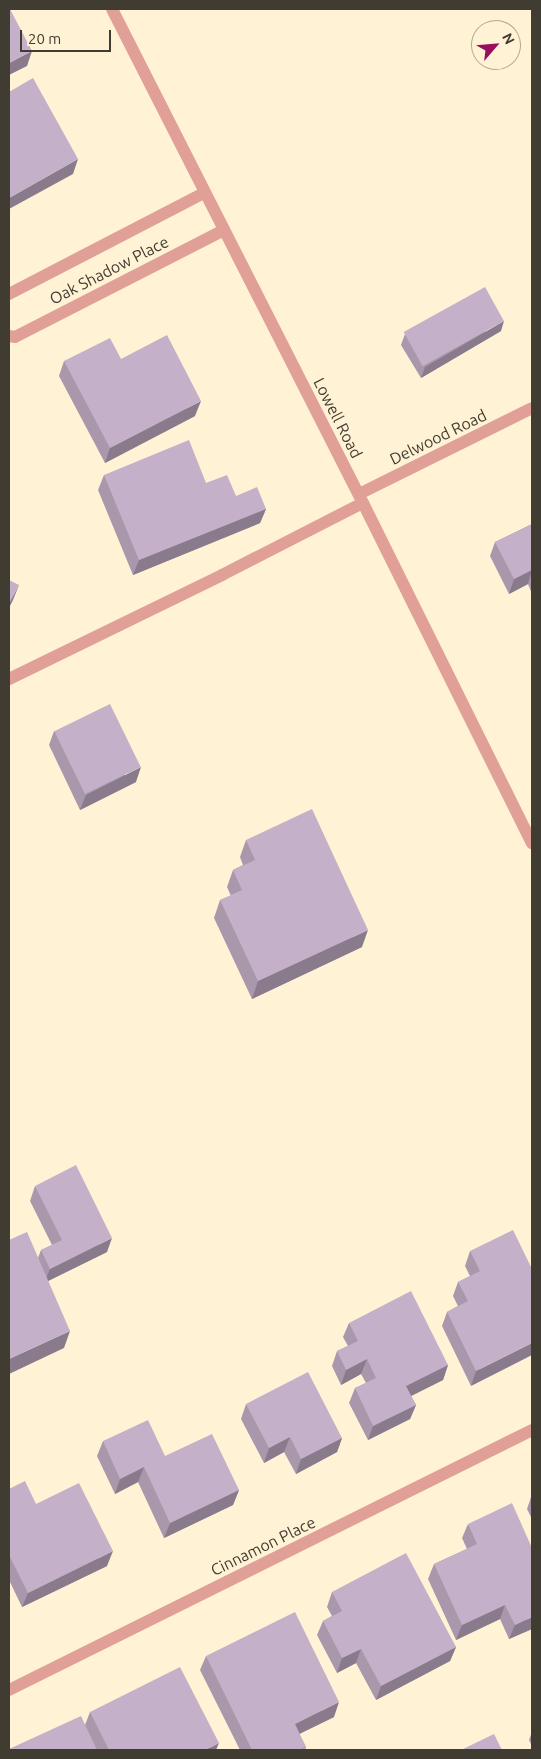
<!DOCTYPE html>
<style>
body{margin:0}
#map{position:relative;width:541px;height:1759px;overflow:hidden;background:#fff2d5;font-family:Ubuntu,sans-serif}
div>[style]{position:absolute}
.service>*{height:12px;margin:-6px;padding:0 6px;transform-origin:6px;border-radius:6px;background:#e0a098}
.minor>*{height:12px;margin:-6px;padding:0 6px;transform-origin:6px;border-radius:6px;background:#e0a098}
.tertiary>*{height:12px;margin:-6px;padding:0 6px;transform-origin:6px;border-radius:6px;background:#e0a098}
.wall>*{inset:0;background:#a997ac}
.shaded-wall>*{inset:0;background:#897b8c}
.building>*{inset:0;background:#c4b0c8;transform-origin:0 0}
span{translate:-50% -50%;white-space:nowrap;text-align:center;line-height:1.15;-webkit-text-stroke:4px #fff2d5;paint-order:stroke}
.street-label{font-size:16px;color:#413c31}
.frame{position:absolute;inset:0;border:10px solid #413c31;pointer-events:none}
.north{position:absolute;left:471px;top:20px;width:50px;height:50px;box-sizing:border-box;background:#fff2d5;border:1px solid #b3a993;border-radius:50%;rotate:63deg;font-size:14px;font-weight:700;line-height:20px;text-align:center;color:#413c31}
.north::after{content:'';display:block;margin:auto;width:18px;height:22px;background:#9a0e5f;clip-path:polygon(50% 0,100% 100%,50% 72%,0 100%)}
.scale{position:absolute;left:20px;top:30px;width:91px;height:22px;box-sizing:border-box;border:2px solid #413c31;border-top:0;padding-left:6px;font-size:15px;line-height:18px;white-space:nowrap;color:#413c31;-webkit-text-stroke:4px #fff2d5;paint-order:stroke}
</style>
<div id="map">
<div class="service">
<div style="left:9px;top:679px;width:237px;rotate:-26deg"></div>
<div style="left:222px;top:575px;width:158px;rotate:-27.1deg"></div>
</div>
<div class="minor">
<div style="left:9px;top:294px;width:220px;rotate:-27.4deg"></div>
<div style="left:9px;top:336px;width:6px;rotate:9deg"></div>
<div style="left:15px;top:337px;width:235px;rotate:-27.1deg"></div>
<div style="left:359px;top:494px;width:193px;rotate:-26.4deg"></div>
<div style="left:9px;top:1690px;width:584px;rotate:-26.43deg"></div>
</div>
<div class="tertiary">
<div style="left:112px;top:9px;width:554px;rotate:63.07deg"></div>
<div style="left:363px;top:503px;width:380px;rotate:63.6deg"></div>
</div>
<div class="wall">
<div style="clip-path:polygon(501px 331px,421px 378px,401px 345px,405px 334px)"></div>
<div style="clip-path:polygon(121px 359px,195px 416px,105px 463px,59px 376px,64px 361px)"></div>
<div style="clip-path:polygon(104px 475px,206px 483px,266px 509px,260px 523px,133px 575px,98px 490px)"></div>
<div style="clip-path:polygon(532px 524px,532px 594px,528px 584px,509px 594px,490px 556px,495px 542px)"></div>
<div style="clip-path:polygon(54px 731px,136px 782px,80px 810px,49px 745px)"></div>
<div style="clip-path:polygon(246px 840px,362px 947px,252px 999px,214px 918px,220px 900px,231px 896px,227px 887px,233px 870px,243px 865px,240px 857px)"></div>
<div style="clip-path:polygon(35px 1186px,107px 1252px,48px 1281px,64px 1348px,38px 1258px,41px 1250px,52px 1245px,30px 1201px)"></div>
<div style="clip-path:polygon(470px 1251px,532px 1269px,471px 1386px,442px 1326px,447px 1312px,458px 1306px,453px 1296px,458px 1282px,470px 1276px,465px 1266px)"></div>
<div style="clip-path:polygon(349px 1323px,448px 1365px,443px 1380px,411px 1396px,416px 1405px,410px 1419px,368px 1440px,349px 1403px,355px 1388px,366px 1383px,361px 1374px,341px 1385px,332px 1366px,337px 1351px,348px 1346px,343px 1337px)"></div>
<div style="clip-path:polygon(246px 1404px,342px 1438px,337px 1452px,296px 1474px,284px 1452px,264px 1463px,241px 1419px)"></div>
<div style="clip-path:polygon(103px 1441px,165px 1456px,239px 1490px,233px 1505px,164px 1538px,138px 1482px,115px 1494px,97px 1456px)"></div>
<div style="clip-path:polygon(9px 1489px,36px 1504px,107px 1566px,22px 1607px,9px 1580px)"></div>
<div style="clip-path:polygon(532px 1494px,532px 1519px,527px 1509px)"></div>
<div style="clip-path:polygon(468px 1524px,532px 1629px,509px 1639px,500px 1619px,456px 1640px,428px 1579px,434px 1564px,467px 1549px,462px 1538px)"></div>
<div style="clip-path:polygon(332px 1592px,456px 1647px,450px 1661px,376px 1700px,356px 1663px,337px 1673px,317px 1635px,323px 1621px,332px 1616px,327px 1607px)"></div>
<div style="clip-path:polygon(206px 1656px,334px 1717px,299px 1734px,306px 1747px,305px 1750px,240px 1750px,200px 1670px)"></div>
<div style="clip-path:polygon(90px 1712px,216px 1750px,9px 1750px,85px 1725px)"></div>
<div style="clip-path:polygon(532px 1732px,532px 1746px,529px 1740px)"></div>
</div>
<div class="shaded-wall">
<div style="clip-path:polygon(32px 51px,27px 66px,9px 75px,9px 63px)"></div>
<div style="clip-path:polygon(78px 159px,73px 174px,9px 209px,9px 198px)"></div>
<div style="clip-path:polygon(504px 321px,501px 331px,421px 378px,425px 367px)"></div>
<div style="clip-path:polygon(201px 401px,195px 416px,105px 463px,110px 448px)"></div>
<div style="clip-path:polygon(266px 509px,260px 523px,133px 575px,139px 560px)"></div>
<div style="clip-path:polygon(532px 570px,528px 584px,509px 594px,514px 579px)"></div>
<div style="clip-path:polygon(19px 585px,13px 600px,9px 608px,9px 603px)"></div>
<div style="clip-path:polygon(141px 767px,136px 782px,80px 810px,86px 795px)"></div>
<div style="clip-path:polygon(368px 930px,362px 947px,252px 999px,258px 981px)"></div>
<div style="clip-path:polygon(112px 1238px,107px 1252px,44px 1283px,50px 1269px)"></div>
<div style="clip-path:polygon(70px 1331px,64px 1348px,9px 1374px,9px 1359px)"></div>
<div style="clip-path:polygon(532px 1343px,532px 1355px,471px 1386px,476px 1371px)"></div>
<div style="clip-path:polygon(367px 1359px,361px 1374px,341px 1385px,346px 1370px)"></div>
<div style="clip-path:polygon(448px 1365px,443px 1380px,401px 1401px,406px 1386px)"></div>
<div style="clip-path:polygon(416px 1405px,410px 1419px,368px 1440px,373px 1426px)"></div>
<div style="clip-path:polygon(290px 1437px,284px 1452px,264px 1463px,269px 1448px)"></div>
<div style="clip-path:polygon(342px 1438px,337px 1452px,296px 1474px,301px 1459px)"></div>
<div style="clip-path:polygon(144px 1467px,138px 1482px,115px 1494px,120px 1479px)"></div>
<div style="clip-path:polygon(239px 1490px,233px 1505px,164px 1538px,170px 1523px)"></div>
<div style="clip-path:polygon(113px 1551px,107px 1566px,22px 1607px,28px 1593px)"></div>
<div style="clip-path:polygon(505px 1605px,500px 1619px,456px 1640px,462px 1625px)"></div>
<div style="clip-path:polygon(532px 1617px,532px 1629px,509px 1639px,515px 1625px)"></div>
<div style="clip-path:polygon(456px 1647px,450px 1661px,376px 1700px,381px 1686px)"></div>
<div style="clip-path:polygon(361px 1649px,356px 1663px,337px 1673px,342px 1658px)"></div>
<div style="clip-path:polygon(339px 1702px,334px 1717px,289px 1739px,295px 1724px)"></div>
<div style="clip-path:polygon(219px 1743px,216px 1750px,205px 1750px)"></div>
</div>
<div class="building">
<div style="clip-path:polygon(9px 9px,10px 9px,32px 51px,9px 63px)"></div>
<div style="clip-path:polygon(33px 78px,78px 159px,9px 198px,9px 92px)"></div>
<div style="left:485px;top:287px;width:39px;height:93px;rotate:61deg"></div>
<div style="clip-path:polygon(167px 335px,201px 401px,110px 448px,64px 361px,110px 338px,121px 359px)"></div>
<div style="clip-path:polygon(189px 440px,206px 483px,227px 475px,236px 496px,257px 487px,266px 509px,139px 560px,104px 475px)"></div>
<div style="clip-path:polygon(532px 524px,532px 570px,514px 579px,495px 542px)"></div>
<div style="clip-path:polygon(9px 580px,19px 585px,9px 603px)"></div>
<div style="left:110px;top:704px;width:70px;height:62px;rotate:64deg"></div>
<div style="clip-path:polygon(312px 809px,368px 930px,258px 981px,220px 900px,242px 890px,233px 870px,255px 860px,246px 840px)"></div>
<div style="clip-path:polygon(76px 1165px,112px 1238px,50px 1269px,41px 1250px,62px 1240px,35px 1186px)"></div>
<div style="clip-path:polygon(513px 1230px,532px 1269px,532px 1343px,476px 1371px,447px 1312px,468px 1301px,458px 1282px,480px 1271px,470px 1251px)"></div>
<div style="clip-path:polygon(27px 1232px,70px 1331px,9px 1359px,9px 1240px)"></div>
<div style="clip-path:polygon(411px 1291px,448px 1365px,406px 1386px,416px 1405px,373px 1426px,355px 1388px,376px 1378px,367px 1359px,346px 1370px,337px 1351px,358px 1341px,349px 1323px)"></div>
<div style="clip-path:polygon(308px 1372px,342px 1438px,301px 1459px,290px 1437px,269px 1448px,246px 1404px)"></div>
<div style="clip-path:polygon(148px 1420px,165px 1456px,212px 1434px,239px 1490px,170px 1523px,144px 1467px,120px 1479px,103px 1441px)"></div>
<div style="clip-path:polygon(25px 1481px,36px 1504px,79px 1483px,113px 1551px,28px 1593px,9px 1555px,9px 1489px)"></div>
<div style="clip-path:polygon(512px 1503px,532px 1548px,532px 1617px,515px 1625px,505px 1605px,462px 1625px,434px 1564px,477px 1544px,468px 1524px)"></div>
<div style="clip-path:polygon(406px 1553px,456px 1647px,381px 1686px,361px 1649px,342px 1658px,323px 1621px,342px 1611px,332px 1592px)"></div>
<div style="clip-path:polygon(295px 1612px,339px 1702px,295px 1724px,306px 1747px,299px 1750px,252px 1750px,206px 1656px)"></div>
<div style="clip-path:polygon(180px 1667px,219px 1743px,205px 1750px,109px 1750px,90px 1712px)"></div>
<div style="clip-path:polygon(81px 1716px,97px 1750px,9px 1750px,9px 1749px)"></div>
<div style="clip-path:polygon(494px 1734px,502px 1750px,461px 1750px)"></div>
</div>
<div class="street-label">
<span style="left:109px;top:270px;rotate:-27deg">Oak Shadow Place</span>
<span style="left:338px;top:418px;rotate:63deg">Lowell Road</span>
<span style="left:438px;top:437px;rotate:-26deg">Delwood Road</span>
<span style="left:263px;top:1546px;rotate:-26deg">Cinnamon Place</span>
</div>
<div class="frame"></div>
<div class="north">N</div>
<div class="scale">20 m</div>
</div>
